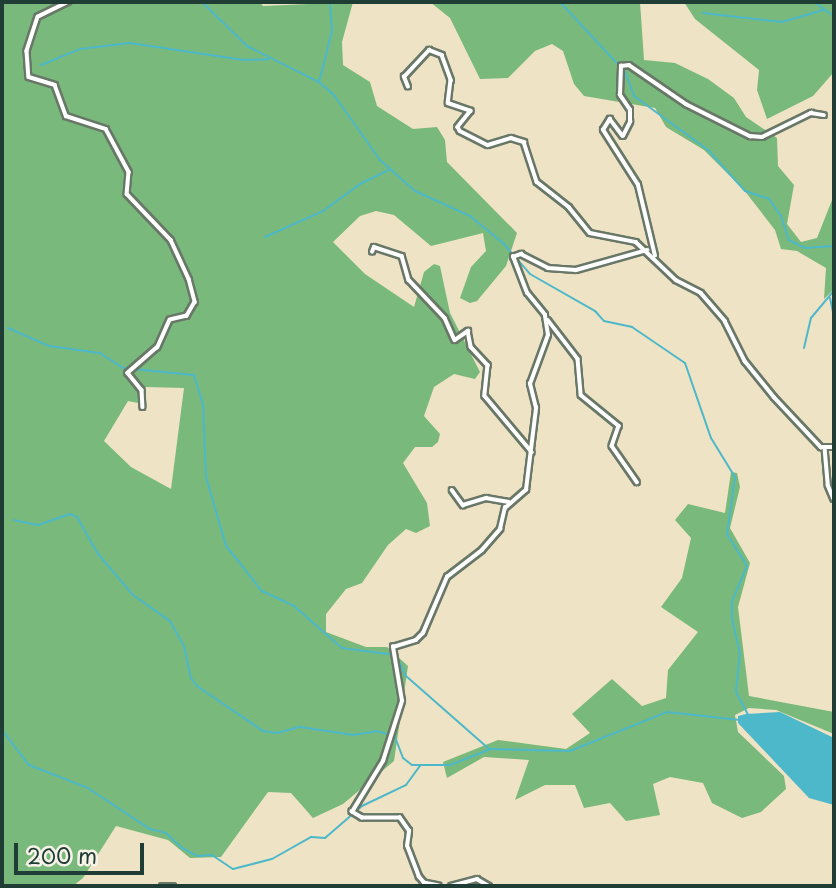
<!DOCTYPE html>
<style>
body{margin:0}
#map{position:relative;width:836px;height:888px;overflow:hidden;background:#efe3c5;font-family:"Playpen Sans",sans-serif}
div>[style]{position:absolute}
.forest>*{inset:0;background:#79b97b}
.water>*{inset:0;background:#4db8c9}
.stream>*{height:2px;margin:-1px;padding:0 1px;transform-origin:1px;border-radius:1px;background:#4db8c9}
.roads{filter:drop-shadow(2px 0 #687767) drop-shadow(-2px 0 #687767) drop-shadow(0 2px #687767) drop-shadow(0 -2px #687767)}
.street>*{height:3.5px;margin:-1.75px;padding:0 1.75px;transform-origin:1.75px;border-radius:1.75px;background:#fff}
span{translate:-50% -50%;white-space:nowrap;text-align:center;line-height:1.15;-webkit-text-stroke:5px #f7f3e8;paint-order:stroke}
.frame{position:absolute;inset:0;border:4px solid #1f3d34;pointer-events:none}
.scale{position:absolute;left:14px;top:843px;width:130px;height:32px;box-sizing:border-box;border:4px solid #1f3d34;border-top:0;padding-left:9px;font-size:21px;line-height:24px;white-space:nowrap;color:#1f3d34;-webkit-text-stroke:5px #f7f3e8;paint-order:stroke}
</style>
<div id="map">
<div class="forest">
<div style="clip-path:polygon(evenodd,2px 2px,260px 2px,263px 6px,353px 2px,342px 42px,343px 65px,370px 82px,377px 106px,413px 129px,437px 127px,445px 140px,447px 162px,517px 233px,506px 266px,477px 301px,470px 303px,460px 298px,471px 267px,486px 251px,483px 233px,431px 246px,394px 215px,376px 211px,360px 216px,333px 242px,365px 274px,414px 307px,424px 272px,434px 264px,440px 266px,450px 313px,480px 372px,475px 379px,454px 374px,434px 387px,424px 416px,440px 434px,438px 442px,432px 447px,415px 447px,403px 463px,427px 503px,430px 526px,416px 533px,406px 529px,388px 545px,362px 583px,346px 589px,326px 614px,326px 632px,366px 647px,387px 647px,408px 666px,394px 761px,343px 804px,313px 818px,291px 793px,268px 792px,221px 857px,190px 858px,168px 840px,116px 826px,83px 878px,73px 886px,2px 886px,2px 2px,145px 387px,184px 388px,171px 489px,131px 467px,104px 441px,128px 401px,138px 403px,145px 387px)"></div>
<div style="clip-path:polygon(430px 2px,640px 2px,644px 60px,675px 63px,708px 79px,734px 98px,746px 117px,777px 138px,778px 166px,794px 185px,787px 224px,801px 242px,817px 238px,834px 195px,834px 289px,824px 299px,826px 268px,797px 251px,781px 249px,775px 230px,744px 190px,704px 150px,666px 127px,655px 108px,584px 96px,574px 84px,563px 51px,552px 44px,535px 51px,508px 78px,480px 79px,450px 18px)"></div>
<div style="clip-path:polygon(684px 2px,834px 2px,834px 72px,813px 96px,767px 119px,757px 90px,759px 70px,695px 19px)"></div>
<div style="clip-path:polygon(731px 472px,737px 473px,740px 487px,730px 528px,750px 563px,738px 607px,749px 696px,834px 712px,834px 734px,776px 710px,749px 708px,735px 715px,738px 732px,784px 776px,786px 789px,761px 812px,742px 818px,712px 803px,703px 783px,670px 777px,653px 784px,660px 815px,626px 821px,610px 803px,584px 808px,575px 785px,545px 785px,515px 800px,529px 760px,484px 757px,447px 778px,443px 762px,498px 740px,566px 749px,590px 733px,572px 714px,612px 679px,642px 706px,666px 698px,668px 670px,698px 632px,661px 607px,682px 578px,691px 538px,675px 520px,688px 504px,725px 513px)"></div>
</div>
<div class="water">
<div style="clip-path:polygon(780px 712px,834px 738px,834px 805px,809px 798px,738px 723px,738px 716px,746px 714px)"></div>
</div>
<div class="stream">
<div style="left:202px;top:2px;width:63px;rotate:44.4deg"></div>
<div style="left:247px;top:46px;width:80px;rotate:26.6deg"></div>
<div style="left:319px;top:82px;width:20px;rotate:41deg"></div>
<div style="left:334px;top:95px;width:80px;rotate:54.7deg"></div>
<div style="left:380px;top:160px;width:47px;rotate:41.5deg"></div>
<div style="left:415px;top:191px;width:60px;rotate:24.4deg"></div>
<div style="left:470px;top:216px;width:43px;rotate:39.3deg"></div>
<div style="left:503px;top:243px;width:41px;rotate:48.9deg"></div>
<div style="left:530px;top:274px;width:75px;rotate:29.6deg"></div>
<div style="left:595px;top:311px;width:13px;rotate:48deg"></div>
<div style="left:604px;top:321px;width:29px;rotate:12deg"></div>
<div style="left:632px;top:327px;width:64px;rotate:34.2deg"></div>
<div style="left:685px;top:363px;width:79px;rotate:70.9deg"></div>
<div style="left:711px;top:438px;width:46px;rotate:58.4deg"></div>
<div style="left:735px;top:477px;width:58px;rotate:98deg"></div>
<div style="left:727px;top:534px;width:38px;rotate:58deg"></div>
<div style="left:747px;top:566px;width:38px;rotate:113deg"></div>
<div style="left:732px;top:601px;width:18px;rotate:90deg"></div>
<div style="left:732px;top:619px;width:35px;rotate:77deg"></div>
<div style="left:740px;top:653px;width:39px;rotate:96deg"></div>
<div style="left:736px;top:692px;width:26px;rotate:62deg"></div>
<div style="left:560px;top:2px;width:96px;rotate:47.1deg"></div>
<div style="left:625px;top:72px;width:26px;rotate:69deg"></div>
<div style="left:634px;top:96px;width:92px;rotate:36.1deg"></div>
<div style="left:708px;top:150px;width:55px;rotate:47.9deg"></div>
<div style="left:745px;top:191px;width:25px;rotate:18deg"></div>
<div style="left:769px;top:199px;width:21px;rotate:55deg"></div>
<div style="left:781px;top:216px;width:25px;rotate:72deg"></div>
<div style="left:789px;top:240px;width:18px;rotate:27deg"></div>
<div style="left:805px;top:248px;width:29px;rotate:-4deg"></div>
<div style="left:814px;top:2px;width:24px;rotate:35deg"></div>
<div style="left:703px;top:13px;width:80px;rotate:6.5deg"></div>
<div style="left:782px;top:22px;width:43px;rotate:-16.3deg"></div>
<div style="left:41px;top:65px;width:42px;rotate:-22.3deg"></div>
<div style="left:80px;top:49px;width:50px;rotate:-6.8deg"></div>
<div style="left:130px;top:43px;width:115px;rotate:8.5deg"></div>
<div style="left:244px;top:60px;width:25px;rotate:-2deg"></div>
<div style="left:319px;top:82px;width:53px;rotate:-75.7deg"></div>
<div style="left:332px;top:31px;width:29px;rotate:-94deg"></div>
<div style="left:265px;top:237px;width:64px;rotate:-24.1deg"></div>
<div style="left:323px;top:211px;width:46px;rotate:-36.1deg"></div>
<div style="left:360px;top:184px;width:32px;rotate:-26deg"></div>
<div style="left:830px;top:298px;width:19px;rotate:78deg"></div>
<div style="left:8px;top:328px;width:45px;rotate:23.7deg"></div>
<div style="left:49px;top:346px;width:51px;rotate:7.8deg"></div>
<div style="left:100px;top:353px;width:27px;rotate:33deg"></div>
<div style="left:123px;top:368px;width:71px;rotate:5.6deg"></div>
<div style="left:194px;top:375px;width:30px;rotate:73deg"></div>
<div style="left:203px;top:404px;width:73px;rotate:87.6deg"></div>
<div style="left:206px;top:477px;width:72px;rotate:73.8deg"></div>
<div style="left:226px;top:546px;width:27px;rotate:51deg"></div>
<div style="left:243px;top:567px;width:31px;rotate:52deg"></div>
<div style="left:262px;top:591px;width:35px;rotate:25deg"></div>
<div style="left:294px;top:606px;width:64px;rotate:41.2deg"></div>
<div style="left:342px;top:648px;width:54px;rotate:7.4deg"></div>
<div style="left:396px;top:655px;width:23px;rotate:65deg"></div>
<div style="left:406px;top:676px;width:111px;rotate:41.3deg"></div>
<div style="left:489px;top:749px;width:81px;rotate:1.4deg"></div>
<div style="left:570px;top:751px;width:105px;rotate:-21.9deg"></div>
<div style="left:667px;top:712px;width:73px;rotate:6.3deg"></div>
<div style="left:804px;top:348px;width:31px;rotate:-77deg"></div>
<div style="left:811px;top:318px;width:35px;rotate:-50deg"></div>
<div style="left:14px;top:520px;width:25px;rotate:12deg"></div>
<div style="left:38px;top:525px;width:34px;rotate:-19deg"></div>
<div style="left:70px;top:514px;width:8px;rotate:23deg"></div>
<div style="left:77px;top:517px;width:43px;rotate:60.4deg"></div>
<div style="left:98px;top:554px;width:54px;rotate:49.5deg"></div>
<div style="left:133px;top:595px;width:45px;rotate:35.1deg"></div>
<div style="left:170px;top:621px;width:29px;rotate:61deg"></div>
<div style="left:184px;top:646px;width:33px;rotate:78deg"></div>
<div style="left:191px;top:678px;width:10px;rotate:53deg"></div>
<div style="left:197px;top:686px;width:80px;rotate:34.3deg"></div>
<div style="left:263px;top:731px;width:14px;rotate:8deg"></div>
<div style="left:277px;top:733px;width:24px;rotate:-15deg"></div>
<div style="left:300px;top:727px;width:54px;rotate:8.6deg"></div>
<div style="left:353px;top:735px;width:24px;rotate:-9deg"></div>
<div style="left:377px;top:731px;width:19px;rotate:18deg"></div>
<div style="left:395px;top:737px;width:22px;rotate:69deg"></div>
<div style="left:403px;top:758px;width:11px;rotate:38deg"></div>
<div style="left:412px;top:765px;width:38px"></div>
<div style="left:450px;top:765px;width:41px;rotate:-21.5deg"></div>
<div style="left:2px;top:730px;width:44px;rotate:52.4deg"></div>
<div style="left:29px;top:765px;width:63px;rotate:21.3deg"></div>
<div style="left:88px;top:788px;width:74px;rotate:33.5deg"></div>
<div style="left:150px;top:829px;width:16px;rotate:14deg"></div>
<div style="left:166px;top:833px;width:22px;rotate:43deg"></div>
<div style="left:182px;top:848px;width:17px;rotate:28deg"></div>
<div style="left:197px;top:856px;width:15px;rotate:-4deg"></div>
<div style="left:212px;top:855px;width:25px;rotate:34deg"></div>
<div style="left:233px;top:869px;width:40px;rotate:-14.4deg"></div>
<div style="left:272px;top:859px;width:45px;rotate:-29.4deg"></div>
<div style="left:311px;top:837px;width:14px;rotate:4deg"></div>
<div style="left:325px;top:838px;width:49px;rotate:-40.9deg"></div>
<div style="left:362px;top:806px;width:49px;rotate:-25.5deg"></div>
<div style="left:406px;top:785px;width:24px;rotate:-54deg"></div>
</div>
<div class="roads">
<div class="street">
<div style="left:69px;top:2px;width:34px;rotate:154deg"></div>
<div style="left:38px;top:17px;width:36px;rotate:108deg"></div>
<div style="left:27px;top:51px;width:26px;rotate:86deg"></div>
<div style="left:29px;top:77px;width:27px;rotate:17deg"></div>
<div style="left:55px;top:85px;width:33px;rotate:70deg"></div>
<div style="left:66px;top:116px;width:42px;rotate:18deg"></div>
<div style="left:106px;top:129px;width:49px;rotate:61.9deg"></div>
<div style="left:129px;top:172px;width:22px;rotate:95deg"></div>
<div style="left:127px;top:194px;width:64px;rotate:46.3deg"></div>
<div style="left:171px;top:240px;width:43px;rotate:65.2deg"></div>
<div style="left:189px;top:279px;width:24px;rotate:75deg"></div>
<div style="left:195px;top:302px;width:16px;rotate:120deg"></div>
<div style="left:187px;top:316px;width:17px;rotate:167deg"></div>
<div style="left:170px;top:320px;width:30px;rotate:114deg"></div>
<div style="left:158px;top:347px;width:40px;rotate:139deg"></div>
<div style="left:128px;top:373px;width:22px;rotate:51deg"></div>
<div style="left:142px;top:390px;width:17px;rotate:87deg"></div>
<div style="left:408px;top:87px;width:11px;rotate:-112deg"></div>
<div style="left:404px;top:77px;width:37px;rotate:-47deg"></div>
<div style="left:429px;top:50px;width:14px;rotate:21deg"></div>
<div style="left:442px;top:55px;width:27px;rotate:70deg"></div>
<div style="left:451px;top:80px;width:23px;rotate:97deg"></div>
<div style="left:448px;top:103px;width:24px;rotate:19deg"></div>
<div style="left:471px;top:111px;width:21px;rotate:129deg"></div>
<div style="left:458px;top:127px;width:4px;rotate:63deg"></div>
<div style="left:460px;top:131px;width:31px;rotate:27deg"></div>
<div style="left:488px;top:145px;width:24px;rotate:-17deg"></div>
<div style="left:511px;top:138px;width:14px;rotate:17deg"></div>
<div style="left:524px;top:142px;width:42px;rotate:72deg"></div>
<div style="left:537px;top:182px;width:41px;rotate:38deg"></div>
<div style="left:569px;top:207px;width:33px;rotate:51deg"></div>
<div style="left:590px;top:233px;width:47px;rotate:11.1deg"></div>
<div style="left:636px;top:242px;width:55px;rotate:43.5deg"></div>
<div style="left:676px;top:280px;width:28px;rotate:27deg"></div>
<div style="left:701px;top:293px;width:37px;rotate:49deg"></div>
<div style="left:725px;top:321px;width:45px;rotate:63.4deg"></div>
<div style="left:745px;top:361px;width:46px;rotate:51.1deg"></div>
<div style="left:774px;top:397px;width:69px;rotate:46.8deg"></div>
<div style="left:821px;top:447px;width:13px"></div>
<div style="left:372px;top:252px;width:5px;rotate:-68deg"></div>
<div style="left:374px;top:247px;width:29px;rotate:18deg"></div>
<div style="left:402px;top:256px;width:25px;rotate:74deg"></div>
<div style="left:409px;top:280px;width:52px;rotate:46.5deg"></div>
<div style="left:445px;top:318px;width:24px;rotate:66deg"></div>
<div style="left:455px;top:340px;width:16px;rotate:-35deg"></div>
<div style="left:468px;top:331px;width:16px;rotate:79deg"></div>
<div style="left:471px;top:347px;width:25px;rotate:47deg"></div>
<div style="left:488px;top:365px;width:31px;rotate:96deg"></div>
<div style="left:485px;top:396px;width:73px;rotate:50deg"></div>
<div style="left:655px;top:256px;width:73px;rotate:-103.5deg"></div>
<div style="left:638px;top:185px;width:65px;rotate:-122.5deg"></div>
<div style="left:603px;top:130px;width:13px;rotate:-58deg"></div>
<div style="left:610px;top:119px;width:21px;rotate:53deg"></div>
<div style="left:623px;top:136px;width:16px;rotate:-63deg"></div>
<div style="left:630px;top:122px;width:12px;rotate:-90deg"></div>
<div style="left:630px;top:110px;width:18px;rotate:-124deg"></div>
<div style="left:620px;top:95px;width:29px;rotate:-88deg"></div>
<div style="left:621px;top:66px;width:8px;rotate:-7deg"></div>
<div style="left:629px;top:65px;width:69px;rotate:34.4deg"></div>
<div style="left:686px;top:104px;width:72px;rotate:26.6deg"></div>
<div style="left:750px;top:136px;width:12px;rotate:5deg"></div>
<div style="left:762px;top:137px;width:55px;rotate:-26.1deg"></div>
<div style="left:811px;top:113px;width:13px;rotate:9deg"></div>
<div style="left:548px;top:320px;width:49px;rotate:52.4deg"></div>
<div style="left:578px;top:359px;width:36px;rotate:85deg"></div>
<div style="left:581px;top:395px;width:49px;rotate:39.2deg"></div>
<div style="left:619px;top:426px;width:21px;rotate:109deg"></div>
<div style="left:612px;top:446px;width:44px;rotate:55.2deg"></div>
<div style="left:825px;top:448px;width:37px;rotate:85deg"></div>
<div style="left:828px;top:485px;width:15px;rotate:67deg"></div>
<div style="left:452px;top:490px;width:19px;rotate:54deg"></div>
<div style="left:463px;top:505px;width:24px;rotate:-17deg"></div>
<div style="left:486px;top:498px;width:23px;rotate:10deg"></div>
<div style="left:162px;top:886px;width:11px"></div>
<div style="left:439px;top:886px;width:15px;rotate:-169deg"></div>
<div style="left:424px;top:883px;width:8px;rotate:-130deg"></div>
<div style="left:419px;top:877px;width:33px;rotate:-111deg"></div>
<div style="left:407px;top:846px;width:15px;rotate:-82deg"></div>
<div style="left:409px;top:831px;width:16px;rotate:-125deg"></div>
<div style="left:400px;top:818px;width:38px;rotate:180deg"></div>
<div style="left:362px;top:818px;width:12px;rotate:-149deg"></div>
<div style="left:352px;top:812px;width:60px;rotate:-58.7deg"></div>
<div style="left:383px;top:761px;width:63px;rotate:-72.4deg"></div>
<div style="left:402px;top:701px;width:55px;rotate:-99.5deg"></div>
<div style="left:393px;top:647px;width:24px;rotate:-17deg"></div>
<div style="left:416px;top:640px;width:10px;rotate:-45deg"></div>
<div style="left:423px;top:633px;width:61px;rotate:-66.8deg"></div>
<div style="left:447px;top:577px;width:44px;rotate:-37.6deg"></div>
<div style="left:482px;top:550px;width:28px;rotate:-49deg"></div>
<div style="left:500px;top:529px;width:22px;rotate:-77deg"></div>
<div style="left:505px;top:508px;width:28px;rotate:-41deg"></div>
<div style="left:526px;top:490px;width:83px;rotate:-83deg"></div>
<div style="left:536px;top:408px;width:25px;rotate:-104deg"></div>
<div style="left:530px;top:384px;width:52px;rotate:-69.8deg"></div>
<div style="left:548px;top:335px;width:20px;rotate:-99deg"></div>
<div style="left:545px;top:315px;width:28px;rotate:-129deg"></div>
<div style="left:527px;top:293px;width:39px;rotate:-111deg"></div>
<div style="left:513px;top:257px;width:9px;rotate:-21deg"></div>
<div style="left:521px;top:254px;width:30px;rotate:27deg"></div>
<div style="left:548px;top:268px;width:28px;rotate:4deg"></div>
<div style="left:576px;top:270px;width:74px;rotate:-15.7deg"></div>
<div style="left:451px;top:886px;width:27px;rotate:-15deg"></div>
<div style="left:477px;top:879px;width:14px;rotate:30deg"></div>
</div>
</div>
<div class="frame"></div>
<div class="scale">200 m</div>
</div>
